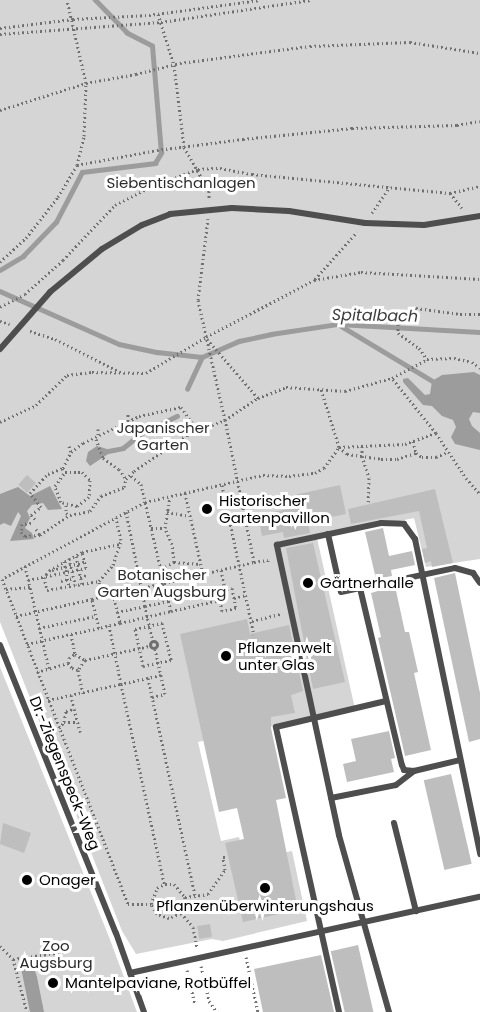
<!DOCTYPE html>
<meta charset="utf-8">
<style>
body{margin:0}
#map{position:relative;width:480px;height:1012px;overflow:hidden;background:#fff;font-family:Poppins,sans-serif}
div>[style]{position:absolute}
.green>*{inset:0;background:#d5d5d5}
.water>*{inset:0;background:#9c9c9c}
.stream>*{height:4.5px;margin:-2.25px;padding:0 2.25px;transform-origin:2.25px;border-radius:2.25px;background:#9c9c9c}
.building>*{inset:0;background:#bebebe;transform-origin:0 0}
.path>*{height:3px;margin-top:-1.5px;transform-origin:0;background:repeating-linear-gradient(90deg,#707070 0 1.5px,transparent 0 4.5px)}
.path>.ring{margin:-1.5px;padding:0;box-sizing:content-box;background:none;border:3px solid #707070;border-radius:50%}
.service>*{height:6px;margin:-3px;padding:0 3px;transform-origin:3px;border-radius:3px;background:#4e4e4e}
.dots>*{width:16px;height:16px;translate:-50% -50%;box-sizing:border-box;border:3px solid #fff;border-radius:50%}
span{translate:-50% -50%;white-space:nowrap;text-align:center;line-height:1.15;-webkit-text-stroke:6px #fff;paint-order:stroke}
.park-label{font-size:15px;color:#2c2c2c}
.poi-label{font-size:15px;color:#000}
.left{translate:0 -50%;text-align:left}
.street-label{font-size:15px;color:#000}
.water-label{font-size:16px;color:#3d3d3d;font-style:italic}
</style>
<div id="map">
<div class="green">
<div style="clip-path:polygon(0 0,480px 0,480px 559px,426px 567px,414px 518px,317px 538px,355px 709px,198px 742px,221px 841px,239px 837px,245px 860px,292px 851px,307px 921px,223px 941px,212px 939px,136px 954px,122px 931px,0 622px)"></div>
<div style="clip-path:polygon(0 667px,109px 937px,137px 1012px,0 1012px)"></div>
</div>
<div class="water">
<div style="clip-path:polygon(474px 372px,480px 375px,480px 413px,473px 412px,469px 419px,472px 426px,480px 433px,480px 450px,455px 444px,451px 437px,456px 427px,453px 420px,442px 416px,432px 406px,423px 405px,403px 382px,403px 379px,408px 378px,425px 395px,430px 394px,432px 381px,442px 375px)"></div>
<div style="clip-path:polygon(97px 446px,107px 449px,108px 454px,90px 466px,86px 461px,88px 452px)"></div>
<div style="clip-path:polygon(50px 486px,62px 509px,48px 510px,43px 503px,32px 505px,27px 511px,30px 518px,25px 528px,32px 533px,34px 539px,10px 541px,21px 516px,18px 512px,11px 526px,4px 523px,0 525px,0 494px,18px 487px,30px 496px)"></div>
<div style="clip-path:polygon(33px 965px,37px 977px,44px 1012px,30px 1012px,21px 968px)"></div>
</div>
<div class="stream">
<div style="left:0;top:270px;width:27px;rotate:-31deg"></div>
<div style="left:23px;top:256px;width:47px;rotate:-45.9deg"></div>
<div style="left:56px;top:222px;width:56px;rotate:-62.5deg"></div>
<div style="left:82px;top:172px;width:74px;rotate:-7deg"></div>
<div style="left:155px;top:163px;width:12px;rotate:-59deg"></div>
<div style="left:161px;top:153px;width:107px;rotate:-94.8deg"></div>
<div style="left:152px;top:46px;width:28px;rotate:-153deg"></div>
<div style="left:127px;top:33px;width:46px;rotate:-134.1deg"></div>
<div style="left:0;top:291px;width:130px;rotate:24deg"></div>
<div style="left:119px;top:344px;width:39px;rotate:12deg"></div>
<div style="left:157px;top:352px;width:45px;rotate:6.3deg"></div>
<div style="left:202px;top:357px;width:40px;rotate:-23.4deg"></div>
<div style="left:239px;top:341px;width:33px;rotate:-12deg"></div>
<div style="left:271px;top:334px;width:68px;rotate:-8.5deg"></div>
<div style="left:338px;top:324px;width:142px;rotate:3.2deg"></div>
<div style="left:341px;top:326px;width:111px;rotate:31deg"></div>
<div style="left:187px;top:389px;width:35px;rotate:-65deg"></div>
<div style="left:103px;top:452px;width:20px;rotate:-11deg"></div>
<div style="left:123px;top:448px;width:22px;rotate:-39deg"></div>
<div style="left:140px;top:434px;width:41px;rotate:-25.9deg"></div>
</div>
<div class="building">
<div style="left:27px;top:475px;width:12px;height:13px;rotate:42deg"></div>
<div style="clip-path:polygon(340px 485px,346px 514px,308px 522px,310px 533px,284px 538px,283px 532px,262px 536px,258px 515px,297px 507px,294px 495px)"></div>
<div style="clip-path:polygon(435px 489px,453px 563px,432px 567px,431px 561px,425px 563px,422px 549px,427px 548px,419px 511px,351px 524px,348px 509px)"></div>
<div style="clip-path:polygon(383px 528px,389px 556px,412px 551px,415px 565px,391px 570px,392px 576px,376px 579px,365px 532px)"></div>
<div style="clip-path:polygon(313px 543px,345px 682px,313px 689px,286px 548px)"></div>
<div style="clip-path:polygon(455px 573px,480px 693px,480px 739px,469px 742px,434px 578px)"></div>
<div style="clip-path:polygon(395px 586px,405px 632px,409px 632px,418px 672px,414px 673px,431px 750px,405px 756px,378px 638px,381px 637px,371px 593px)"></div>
<div style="clip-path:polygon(247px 619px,250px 634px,289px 625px,303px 691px,291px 695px,295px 713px,271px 717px,271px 728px,286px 798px,276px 800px,298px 910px,243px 922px,225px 843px,244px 839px,237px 808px,219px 812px,180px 634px)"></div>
<div style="clip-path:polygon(389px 731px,395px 758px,391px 759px,394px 772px,347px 782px,343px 764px,356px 761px,351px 739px)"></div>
<div style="left:451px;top:774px;width:92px;height:28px;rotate:77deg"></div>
<div style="clip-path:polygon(3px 823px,31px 833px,24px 853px,0 844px)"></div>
<div style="left:210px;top:924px;width:13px;height:13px;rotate:81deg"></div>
<div style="left:358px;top:945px;width:69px;height:28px;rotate:77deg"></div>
<div style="clip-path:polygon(321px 955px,334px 1012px,263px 1012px,254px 969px)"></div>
</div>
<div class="path">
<div style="left:158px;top:14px;width:53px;rotate:72.6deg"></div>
<div style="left:174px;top:65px;width:83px;rotate:83deg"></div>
<div style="left:184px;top:147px;width:51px;rotate:60.4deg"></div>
<div style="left:209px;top:191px;width:9px;rotate:90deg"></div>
<div style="left:0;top:28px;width:74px;rotate:-7deg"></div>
<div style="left:73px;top:19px;width:76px;rotate:-3deg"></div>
<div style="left:149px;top:15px;width:112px;rotate:-7.7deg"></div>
<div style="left:0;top:34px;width:161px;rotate:-4.3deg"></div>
<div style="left:161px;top:22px;width:151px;rotate:-8.4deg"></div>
<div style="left:0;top:110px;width:90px;rotate:-17.4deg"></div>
<div style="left:86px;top:83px;width:51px;rotate:-10.2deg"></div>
<div style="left:136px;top:74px;width:45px;rotate:-14deg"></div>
<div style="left:180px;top:63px;width:131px;rotate:-7.5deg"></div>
<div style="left:310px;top:46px;width:100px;rotate:-2.3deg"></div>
<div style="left:410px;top:42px;width:71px;rotate:8.9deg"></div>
<div style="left:77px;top:165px;width:81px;rotate:-10.6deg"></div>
<div style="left:157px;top:150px;width:87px;rotate:-7.3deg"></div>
<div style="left:243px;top:139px;width:110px;rotate:-5.8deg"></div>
<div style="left:352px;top:128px;width:105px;rotate:-1.6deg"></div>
<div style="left:457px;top:125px;width:23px;rotate:-10deg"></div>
<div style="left:450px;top:193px;width:19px;rotate:51deg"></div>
<div style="left:372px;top:213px;width:32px;rotate:-56deg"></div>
<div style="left:0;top:262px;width:35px;rotate:-43deg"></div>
<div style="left:26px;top:238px;width:52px;rotate:-52deg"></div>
<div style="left:58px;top:197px;width:37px;rotate:-59deg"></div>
<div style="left:77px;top:165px;width:30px;rotate:-76deg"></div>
<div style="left:84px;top:136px;width:53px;rotate:-87.8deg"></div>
<div style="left:86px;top:83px;width:85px;rotate:-102.9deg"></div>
<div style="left:315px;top:279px;width:63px;rotate:-48.2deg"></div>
<div style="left:0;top:307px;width:28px;rotate:-27deg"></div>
<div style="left:25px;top:294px;width:51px;rotate:-41.8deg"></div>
<div style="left:63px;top:260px;width:76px;rotate:-46.6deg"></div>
<div style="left:115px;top:205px;width:39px;rotate:-27deg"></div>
<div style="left:150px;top:187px;width:51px;rotate:-20.6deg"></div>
<div style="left:198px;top:169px;width:22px;rotate:-3deg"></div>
<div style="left:220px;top:168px;width:33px;rotate:11deg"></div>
<div style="left:252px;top:174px;width:199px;rotate:5.5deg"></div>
<div style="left:450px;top:193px;width:31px;rotate:-13deg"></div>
<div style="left:360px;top:310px;width:38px;rotate:7deg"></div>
<div style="left:398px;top:315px;width:18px;rotate:90deg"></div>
<div style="left:398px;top:333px;width:26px;rotate:36deg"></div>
<div style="left:419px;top:348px;width:14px;rotate:54deg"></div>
<div style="left:398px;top:315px;width:19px;rotate:-21deg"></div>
<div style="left:416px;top:308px;width:44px;rotate:7.8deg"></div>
<div style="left:460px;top:314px;width:20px"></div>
<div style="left:0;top:321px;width:10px;rotate:17deg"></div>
<div style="left:30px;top:331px;width:26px;rotate:18deg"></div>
<div style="left:55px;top:339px;width:75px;rotate:26.9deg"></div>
<div style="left:207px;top:339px;width:78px;rotate:49.2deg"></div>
<div style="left:258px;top:398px;width:30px;rotate:-21deg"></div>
<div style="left:286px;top:387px;width:59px;rotate:3.9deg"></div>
<div style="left:345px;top:391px;width:49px;rotate:-15.5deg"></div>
<div style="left:392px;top:378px;width:40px;rotate:-28deg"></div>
<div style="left:427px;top:359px;width:27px;rotate:-2deg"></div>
<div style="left:454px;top:358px;width:18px;rotate:13deg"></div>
<div style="left:472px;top:362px;width:10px;rotate:37deg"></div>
<div style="left:128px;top:421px;width:8px;rotate:-90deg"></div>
<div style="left:0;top:422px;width:40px;rotate:-25deg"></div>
<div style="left:36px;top:405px;width:43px;rotate:-44.1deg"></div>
<div style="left:67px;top:375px;width:25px;rotate:-7deg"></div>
<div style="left:92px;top:372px;width:54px;rotate:1.1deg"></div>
<div style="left:146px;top:373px;width:70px;rotate:-31deg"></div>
<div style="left:206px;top:337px;width:122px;rotate:-27.8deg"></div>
<div style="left:314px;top:280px;width:48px;rotate:-9.7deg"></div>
<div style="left:361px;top:272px;width:119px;rotate:3.4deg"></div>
<div style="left:98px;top:429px;width:8px;rotate:90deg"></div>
<div style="left:436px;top:433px;width:54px;rotate:56.3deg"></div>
<div style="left:466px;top:478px;width:21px;rotate:49deg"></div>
<div style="left:96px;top:439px;width:20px;rotate:70deg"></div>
<div style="left:103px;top:458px;width:19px;rotate:35deg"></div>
<div style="left:119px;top:469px;width:12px;rotate:55deg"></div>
<div style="left:413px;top:441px;width:12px;rotate:76deg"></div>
<div style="left:416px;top:453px;width:7px;rotate:34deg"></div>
<div style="left:422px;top:457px;width:14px"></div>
<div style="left:436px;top:457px;width:13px;rotate:-23deg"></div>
<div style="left:69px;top:446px;width:6px;rotate:72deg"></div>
<div style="left:362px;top:446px;width:10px;rotate:90deg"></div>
<div style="left:362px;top:456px;width:23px;rotate:72deg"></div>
<div style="left:369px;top:478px;width:25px;rotate:92deg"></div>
<div style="left:339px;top:447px;width:66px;rotate:-2.6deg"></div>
<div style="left:405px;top:444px;width:33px;rotate:-20deg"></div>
<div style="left:436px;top:433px;width:70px;rotate:-128.7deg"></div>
<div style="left:339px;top:447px;width:11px;rotate:41deg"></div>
<div style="left:347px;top:454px;width:34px;rotate:8deg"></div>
<div style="left:381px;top:459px;width:16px"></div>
<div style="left:397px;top:459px;width:20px;rotate:-18deg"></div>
<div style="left:63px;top:468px;width:18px;rotate:-63deg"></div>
<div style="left:71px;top:452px;width:15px;rotate:-37deg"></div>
<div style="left:83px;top:443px;width:62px;rotate:-25.7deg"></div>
<div style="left:139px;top:416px;width:43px;rotate:-12.1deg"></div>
<div style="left:181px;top:407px;width:28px;rotate:55deg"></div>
<div style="left:131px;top:476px;width:13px;rotate:39deg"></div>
<div style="left:141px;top:484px;width:18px;rotate:77deg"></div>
<div style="left:145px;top:502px;width:121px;rotate:-12.9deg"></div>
<div style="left:263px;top:475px;width:26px;rotate:2deg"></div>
<div style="left:289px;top:476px;width:26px;rotate:-7deg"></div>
<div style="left:315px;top:473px;width:10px;rotate:-29deg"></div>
<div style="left:324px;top:468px;width:26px;rotate:-54deg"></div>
<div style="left:339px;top:447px;width:61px;rotate:-107.2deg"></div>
<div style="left:222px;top:485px;width:153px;rotate:78deg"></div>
<div style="left:185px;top:493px;width:83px;rotate:77.5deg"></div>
<div style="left:66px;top:505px;width:8px;rotate:90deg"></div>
<div style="left:66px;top:513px;width:4px;rotate:27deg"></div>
<div style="left:70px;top:515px;width:20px;rotate:-11deg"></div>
<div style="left:90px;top:511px;width:19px;rotate:-54deg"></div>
<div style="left:101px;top:496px;width:25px;rotate:-21deg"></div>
<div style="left:124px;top:487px;width:8px;rotate:-76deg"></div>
<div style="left:126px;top:479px;width:11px;rotate:-45deg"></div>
<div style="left:134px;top:471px;width:64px;rotate:-34.2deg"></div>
<div style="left:187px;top:435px;width:41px;rotate:-21.5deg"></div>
<div style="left:225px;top:420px;width:123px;rotate:-102.7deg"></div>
<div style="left:198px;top:300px;width:82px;rotate:-83deg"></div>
<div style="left:243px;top:508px;width:24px;rotate:-12deg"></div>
<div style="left:167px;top:512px;width:22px;rotate:10deg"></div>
<div style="left:35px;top:519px;width:6px;rotate:-135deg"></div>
<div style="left:31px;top:515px;width:13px;rotate:-39deg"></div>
<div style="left:41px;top:507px;width:18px;rotate:-128deg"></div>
<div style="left:30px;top:493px;width:26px;rotate:-47deg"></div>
<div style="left:48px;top:474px;width:16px;rotate:-22deg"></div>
<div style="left:63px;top:468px;width:4px;rotate:63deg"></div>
<div style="left:65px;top:472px;width:17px"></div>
<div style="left:82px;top:472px;width:11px;rotate:45deg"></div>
<div style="left:90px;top:480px;width:17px;rotate:93deg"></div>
<div style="left:89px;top:497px;width:15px;rotate:143deg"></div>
<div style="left:77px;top:506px;width:16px;rotate:-166deg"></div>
<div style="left:61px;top:502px;width:17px;rotate:-111deg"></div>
<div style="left:55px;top:486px;width:17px;rotate:-54deg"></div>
<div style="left:31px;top:523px;width:9px;rotate:174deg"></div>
<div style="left:22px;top:524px;width:8px;rotate:97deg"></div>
<div style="left:21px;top:532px;width:6px;rotate:45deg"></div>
<div style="left:25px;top:536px;width:15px;rotate:-4deg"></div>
<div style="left:151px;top:528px;width:14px"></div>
<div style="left:36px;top:529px;width:7px;rotate:56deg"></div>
<div style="left:40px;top:535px;width:36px;rotate:-34deg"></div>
<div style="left:82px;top:552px;width:37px;rotate:151deg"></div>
<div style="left:50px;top:570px;width:9px;rotate:131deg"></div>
<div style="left:44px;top:577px;width:13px;rotate:77deg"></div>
<div style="left:47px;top:590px;width:53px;rotate:-9.8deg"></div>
<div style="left:76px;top:556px;width:29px;rotate:78deg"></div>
<div style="left:69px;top:558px;width:28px;rotate:77deg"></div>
<div style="left:64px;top:561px;width:26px;rotate:79deg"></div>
<div style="left:174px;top:562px;width:27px;rotate:4deg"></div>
<div style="left:254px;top:562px;width:14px;rotate:-8deg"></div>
<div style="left:268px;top:560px;width:2px;rotate:90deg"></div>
<div style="left:25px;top:566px;width:105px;rotate:76.8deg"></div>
<div style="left:161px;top:569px;width:15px;rotate:-28deg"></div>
<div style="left:174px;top:562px;width:18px;rotate:-96deg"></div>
<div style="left:172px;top:544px;width:17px;rotate:-114deg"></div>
<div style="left:165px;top:528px;width:31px;rotate:-81deg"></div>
<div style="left:52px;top:570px;width:34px;rotate:-14deg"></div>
<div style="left:221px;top:570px;width:19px;rotate:78deg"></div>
<div style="left:80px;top:577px;width:7px;rotate:-16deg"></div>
<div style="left:28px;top:580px;width:59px;rotate:-11.7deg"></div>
<div style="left:86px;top:568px;width:16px;rotate:-104deg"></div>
<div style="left:82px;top:552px;width:38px;rotate:-12deg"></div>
<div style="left:61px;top:581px;width:13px;rotate:-13deg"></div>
<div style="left:232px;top:588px;width:20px;rotate:79deg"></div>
<div style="left:236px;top:608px;width:14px;rotate:168deg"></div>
<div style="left:222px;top:611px;width:20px;rotate:-101deg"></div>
<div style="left:218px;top:591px;width:14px;rotate:-12deg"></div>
<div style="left:6px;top:589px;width:24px;rotate:-5deg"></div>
<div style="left:113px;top:594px;width:52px;rotate:-12.2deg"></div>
<div style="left:164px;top:583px;width:83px;rotate:-103.2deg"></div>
<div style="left:145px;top:502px;width:162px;rotate:151.7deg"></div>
<div style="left:2px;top:579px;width:349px;rotate:68.8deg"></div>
<div style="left:128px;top:904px;width:23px"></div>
<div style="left:151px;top:904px;width:17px;rotate:-69deg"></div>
<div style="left:157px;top:888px;width:9px;rotate:-27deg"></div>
<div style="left:165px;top:884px;width:9px"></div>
<div style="left:174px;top:884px;width:17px;rotate:50deg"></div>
<div style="left:185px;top:897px;width:16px;rotate:104deg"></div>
<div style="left:181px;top:913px;width:13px;rotate:157deg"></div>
<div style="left:169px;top:918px;width:13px;rotate:-162deg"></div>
<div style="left:157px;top:914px;width:12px;rotate:-121deg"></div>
<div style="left:113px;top:594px;width:30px;rotate:76deg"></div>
<div style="left:120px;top:623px;width:22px;rotate:167deg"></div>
<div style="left:99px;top:628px;width:30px;rotate:-104deg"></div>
<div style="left:92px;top:599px;width:22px;rotate:-13deg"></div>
<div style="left:102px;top:597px;width:16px;rotate:-101deg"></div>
<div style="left:99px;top:581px;width:21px;rotate:-49deg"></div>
<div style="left:113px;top:565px;width:26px;rotate:-72deg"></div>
<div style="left:121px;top:540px;width:23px;rotate:-103deg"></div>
<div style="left:234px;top:598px;width:12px;rotate:-14deg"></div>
<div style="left:171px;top:611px;width:50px;rotate:-12.7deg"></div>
<div style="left:117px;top:612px;width:29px;rotate:-12deg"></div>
<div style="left:145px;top:606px;width:96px;rotate:-101.4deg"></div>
<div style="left:16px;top:616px;width:78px;rotate:-12.6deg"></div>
<div style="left:252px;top:621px;width:30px;rotate:-14deg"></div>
<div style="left:120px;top:623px;width:52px;rotate:-13.2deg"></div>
<div style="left:171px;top:611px;width:29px;rotate:-104deg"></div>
<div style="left:164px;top:583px;width:92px;rotate:-13.1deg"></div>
<div style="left:254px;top:562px;width:145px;rotate:-101.5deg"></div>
<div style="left:225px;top:420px;width:40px;rotate:-34deg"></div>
<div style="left:162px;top:623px;width:38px;rotate:76deg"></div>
<div style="left:171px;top:660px;width:29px;rotate:168deg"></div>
<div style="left:143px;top:666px;width:38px;rotate:-102deg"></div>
<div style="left:135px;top:629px;width:28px;rotate:-13deg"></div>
<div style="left:39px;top:628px;width:58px;rotate:-11.9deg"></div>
<div style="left:71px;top:634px;width:29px;rotate:-12deg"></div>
<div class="ring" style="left:150.5px;top:641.5px;width:4px;height:4px"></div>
<div style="left:153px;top:642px;width:37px;rotate:-103deg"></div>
<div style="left:145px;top:606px;width:24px;rotate:-12deg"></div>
<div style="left:27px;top:644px;width:45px;rotate:-12.8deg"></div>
<div style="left:71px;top:634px;width:20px;rotate:79deg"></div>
<div style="left:75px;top:654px;width:12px;rotate:31deg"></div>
<div style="left:85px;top:660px;width:12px;rotate:125deg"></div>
<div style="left:78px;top:670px;width:24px;rotate:78deg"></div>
<div style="left:85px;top:660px;width:66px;rotate:-12.2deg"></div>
<div style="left:68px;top:663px;width:6px;rotate:51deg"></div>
<div style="left:72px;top:668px;width:6px;rotate:18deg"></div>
<div style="left:37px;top:672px;width:32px;rotate:-16deg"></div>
<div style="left:68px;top:663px;width:5px;rotate:-79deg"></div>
<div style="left:69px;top:658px;width:7px;rotate:-34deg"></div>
<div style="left:161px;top:675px;width:41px;rotate:167.3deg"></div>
<div style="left:121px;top:684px;width:204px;rotate:77.8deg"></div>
<div style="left:148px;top:678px;width:223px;rotate:77.8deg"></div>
<div style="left:71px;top:695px;width:14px;rotate:78deg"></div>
<div style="left:152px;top:697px;width:13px;rotate:-13deg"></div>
<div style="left:165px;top:694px;width:46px;rotate:-102.5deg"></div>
<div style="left:48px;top:700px;width:75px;rotate:-12.4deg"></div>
<div style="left:121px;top:684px;width:60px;rotate:-101.5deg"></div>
<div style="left:64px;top:722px;width:13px"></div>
<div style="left:59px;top:728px;width:8px;rotate:-50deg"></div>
<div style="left:64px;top:722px;width:11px;rotate:-80deg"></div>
<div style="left:66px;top:711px;width:8px;rotate:-14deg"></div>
<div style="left:74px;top:709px;width:24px;rotate:75deg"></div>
<div style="left:185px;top:897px;width:23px;rotate:-7deg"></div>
<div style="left:208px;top:894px;width:29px;rotate:-55deg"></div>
<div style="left:225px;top:870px;width:13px;rotate:-99deg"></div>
<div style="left:223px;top:857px;width:5px"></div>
<div style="left:181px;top:913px;width:18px;rotate:49deg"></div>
<div style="left:193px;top:927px;width:21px;rotate:79deg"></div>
<div style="left:0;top:946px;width:18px;rotate:45deg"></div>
<div style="left:13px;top:959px;width:55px;rotate:75.2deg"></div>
<div style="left:246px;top:957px;width:56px;rotate:77.7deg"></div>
<div style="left:13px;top:959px;width:57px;rotate:-8.1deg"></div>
<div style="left:201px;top:966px;width:36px;rotate:77deg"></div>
<div style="left:209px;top:1001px;width:14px;rotate:54deg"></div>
<div style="left:187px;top:970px;width:35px;rotate:77deg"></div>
</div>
<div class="service">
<div style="left:0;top:349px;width:76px;rotate:-48.7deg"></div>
<div style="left:50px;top:292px;width:67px;rotate:-39.6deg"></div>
<div style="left:102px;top:249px;width:47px;rotate:-31deg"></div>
<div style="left:142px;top:225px;width:30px;rotate:-21deg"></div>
<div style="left:170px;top:214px;width:62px;rotate:-5.5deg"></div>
<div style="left:232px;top:208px;width:57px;rotate:3deg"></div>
<div style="left:289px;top:211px;width:77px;rotate:9deg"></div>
<div style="left:365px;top:223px;width:59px;rotate:1.9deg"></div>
<div style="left:424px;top:225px;width:57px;rotate:-9.1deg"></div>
<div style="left:328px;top:534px;width:59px;rotate:77.4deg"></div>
<div style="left:341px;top:592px;width:116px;rotate:-11.9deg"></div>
<div style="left:455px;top:568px;width:19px;rotate:16deg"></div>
<div style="left:473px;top:573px;width:12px;rotate:55deg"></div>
<div style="left:360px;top:588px;width:182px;rotate:76.7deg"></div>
<div style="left:402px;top:765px;width:5px;rotate:68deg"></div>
<div style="left:404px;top:770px;width:10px;rotate:6deg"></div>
<div style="left:414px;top:771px;width:47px;rotate:-13.4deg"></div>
<div style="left:0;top:645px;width:310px;rotate:68.1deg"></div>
<div style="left:116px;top:933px;width:84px;rotate:70.5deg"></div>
<div style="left:331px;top:798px;width:66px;rotate:-11.3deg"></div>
<div style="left:396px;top:785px;width:23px;rotate:-38deg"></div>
<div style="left:394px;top:823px;width:91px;rotate:76deg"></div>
<div style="left:130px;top:973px;width:358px;rotate:-12.3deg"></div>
<div style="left:339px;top:1012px;width:292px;rotate:-102.5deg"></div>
<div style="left:276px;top:727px;width:113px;rotate:-13.3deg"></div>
<div style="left:389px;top:1012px;width:184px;rotate:-105.8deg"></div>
<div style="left:339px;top:835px;width:297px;rotate:-102.1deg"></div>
<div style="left:277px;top:545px;width:106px;rotate:-11.9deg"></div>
<div style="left:381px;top:523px;width:23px;rotate:2deg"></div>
<div style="left:404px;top:524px;width:19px;rotate:54deg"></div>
<div style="left:415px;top:539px;width:322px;rotate:78.3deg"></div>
</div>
<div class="dots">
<div style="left:207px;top:509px;background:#000"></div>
<div style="left:308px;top:583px;background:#000"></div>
<div style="left:226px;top:656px;background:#000"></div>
<div style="left:27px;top:880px;background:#000"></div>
<div style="left:265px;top:888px;background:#000"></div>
<div style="left:53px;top:983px;background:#000"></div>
</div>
<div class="park-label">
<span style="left:181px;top:183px">Siebentischanlagen</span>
<span style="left:163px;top:436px">Japanischer<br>Garten</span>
<span style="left:162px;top:583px">Botanischer<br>Garten Augsburg</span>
<span style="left:56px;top:954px">Zoo<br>Augsburg</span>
</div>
<div class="poi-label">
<span class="left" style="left:219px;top:509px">Historischer<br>Gartenpavillon</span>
<span class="left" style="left:320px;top:583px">Gärtnerhalle</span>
<span class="left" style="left:238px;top:656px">Pflanzenwelt<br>unter Glas</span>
<span class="left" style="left:39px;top:880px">Onager</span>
<span style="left:265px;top:906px">Pflanzenüberwinterungshaus</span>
<span class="left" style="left:65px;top:983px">Mantelpaviane, Rotbüffel</span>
</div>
<div class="street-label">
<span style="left:65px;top:773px;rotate:68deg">Dr.-Ziegenspeck-Weg</span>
</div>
<div class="water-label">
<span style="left:375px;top:316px;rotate:1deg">Spitalbach</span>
</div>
</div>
